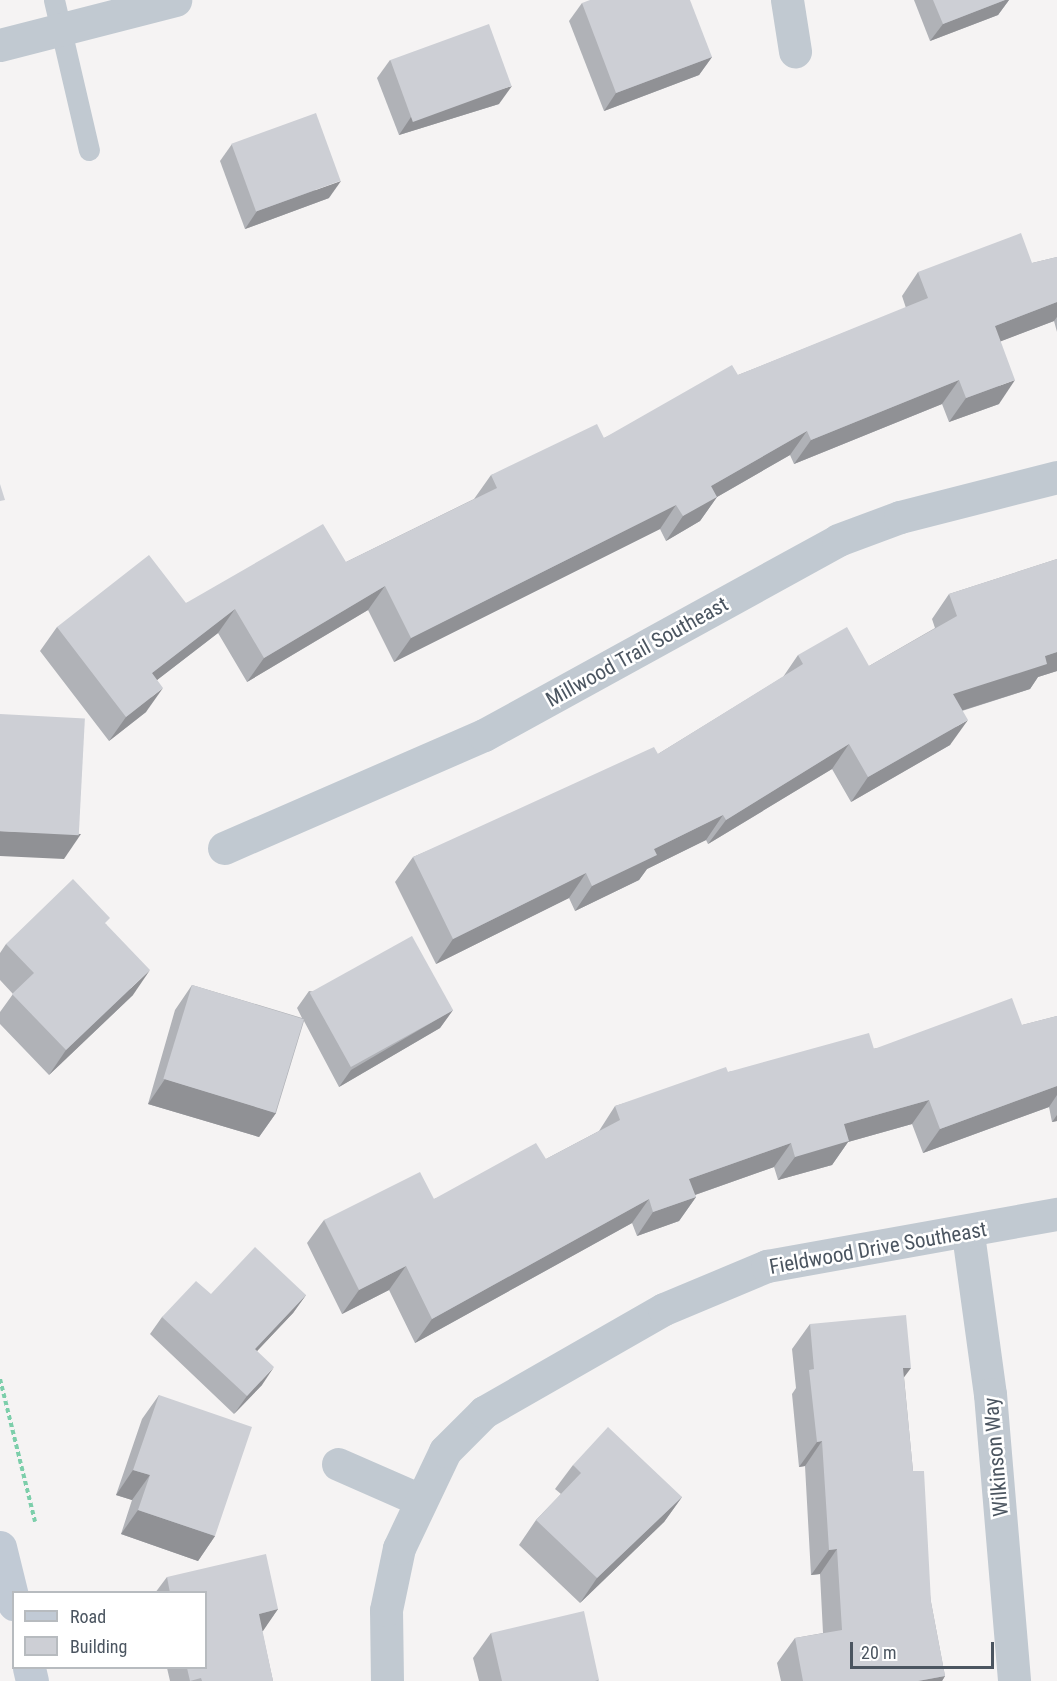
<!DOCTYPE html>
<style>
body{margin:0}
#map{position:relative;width:1057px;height:1681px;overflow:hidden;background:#f5f3f3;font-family:"Roboto Condensed",sans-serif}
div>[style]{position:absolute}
.path>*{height:4px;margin-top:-2px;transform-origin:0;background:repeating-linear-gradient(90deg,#7cceaa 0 4.5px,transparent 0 7.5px)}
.service>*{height:21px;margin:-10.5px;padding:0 10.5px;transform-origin:10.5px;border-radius:10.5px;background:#c1c9d1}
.minor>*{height:33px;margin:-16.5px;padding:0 16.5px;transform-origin:16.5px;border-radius:16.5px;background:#c1c9d1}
.secondary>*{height:33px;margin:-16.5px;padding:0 16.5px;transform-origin:16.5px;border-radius:16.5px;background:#c1cad5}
.wall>*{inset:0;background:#b0b2b7}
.shaded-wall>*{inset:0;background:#909195}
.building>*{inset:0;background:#cdcfd5;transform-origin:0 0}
span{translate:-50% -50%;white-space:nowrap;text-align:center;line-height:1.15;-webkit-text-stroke:5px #fff;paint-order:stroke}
.street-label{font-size:21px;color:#4b5560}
.legend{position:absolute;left:12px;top:1591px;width:195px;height:78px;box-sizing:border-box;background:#fff;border:2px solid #b7bbbf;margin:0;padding:8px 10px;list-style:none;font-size:18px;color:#4b5560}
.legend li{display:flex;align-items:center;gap:12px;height:30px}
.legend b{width:30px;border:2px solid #b7bbbf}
.scale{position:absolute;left:850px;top:1642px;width:144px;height:27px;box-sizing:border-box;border:3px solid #4b5560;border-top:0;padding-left:8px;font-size:18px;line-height:21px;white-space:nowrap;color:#4b5560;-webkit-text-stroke:4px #fff;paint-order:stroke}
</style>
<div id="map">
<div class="path">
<div style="left:0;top:1379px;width:147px;rotate:76.2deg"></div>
</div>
<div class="service">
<div style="left:54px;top:0;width:154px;rotate:76.9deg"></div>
</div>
<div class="minor">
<div style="left:787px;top:0;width:52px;rotate:81.1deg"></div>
<div style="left:0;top:45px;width:181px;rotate:-14.4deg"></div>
<div style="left:224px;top:848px;width:283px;rotate:-23.5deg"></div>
<div style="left:484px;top:735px;width:404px;rotate:-28.8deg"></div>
<div style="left:838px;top:540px;width:66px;rotate:-20.4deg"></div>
<div style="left:900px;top:517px;width:162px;rotate:-14.3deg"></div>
<div style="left:968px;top:1234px;width:162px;rotate:82.2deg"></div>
<div style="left:990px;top:1394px;width:288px;rotate:85.2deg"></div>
<div style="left:338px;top:1464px;width:90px;rotate:23.7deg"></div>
<div style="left:387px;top:1681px;width:71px;rotate:-90.8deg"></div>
<div style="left:386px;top:1610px;width:63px;rotate:-78.2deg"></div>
<div style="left:399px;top:1548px;width:107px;rotate:-64.6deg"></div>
<div style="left:445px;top:1451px;width:55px;rotate:-45deg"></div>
<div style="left:484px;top:1412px;width:207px;rotate:-29.8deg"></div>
<div style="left:664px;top:1309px;width:112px;rotate:-22.7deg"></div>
<div style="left:767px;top:1266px;width:295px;rotate:-10.2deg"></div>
</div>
<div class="secondary">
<div style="left:0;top:1547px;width:59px;rotate:76.2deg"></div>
<div style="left:29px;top:1668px;width:13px;rotate:77deg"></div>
</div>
<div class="wall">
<div style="clip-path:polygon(914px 0,1009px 0,998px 15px,930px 41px)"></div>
<div style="clip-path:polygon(582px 3px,712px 57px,699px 75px,604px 111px,569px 21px)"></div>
<div style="clip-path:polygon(390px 60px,499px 104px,399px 135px,377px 78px)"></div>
<div style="clip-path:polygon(232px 144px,329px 198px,245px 229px,220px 161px)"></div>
<div style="clip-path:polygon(1057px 257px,1057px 332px,1054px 321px,1001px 341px,999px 404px,949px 422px,942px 404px,794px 464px,790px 455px,717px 497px,700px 521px,666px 541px,660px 529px,394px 662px,368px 610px,247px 682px,218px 633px,157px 680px,146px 712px,109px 741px,40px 651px,57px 627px,186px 603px,346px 562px,474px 499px,491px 475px,604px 438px,738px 375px,906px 308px,902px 296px,918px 272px,1032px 263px)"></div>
<div style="clip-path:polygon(1057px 559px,1057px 671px,1038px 677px,1030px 689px,962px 711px,950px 745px,851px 802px,832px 769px,708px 844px,706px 840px,647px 869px,639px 880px,575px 911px,569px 898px,436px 964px,395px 882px,413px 857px,658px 754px,783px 677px,798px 655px,869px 666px,935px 628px,932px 619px,949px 594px)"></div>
<div style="clip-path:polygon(106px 924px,133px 995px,49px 1075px,0 1024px,0 1012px,13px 994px,0 980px,0 953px,6px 944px)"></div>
<div style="clip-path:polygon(192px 985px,302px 1018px,297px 1008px,309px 991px,453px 1010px,440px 1028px,339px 1087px,304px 1021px,276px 1113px,259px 1137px,148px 1104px,175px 1010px)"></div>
<div style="clip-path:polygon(1057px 1016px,1057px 1121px,1052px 1122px,1049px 1107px,923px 1153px,912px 1124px,848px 1142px,832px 1165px,778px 1180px,774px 1167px,695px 1195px,696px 1197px,679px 1221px,637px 1236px,632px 1223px,415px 1343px,389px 1290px,342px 1314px,307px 1243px,324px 1220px,434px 1199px,546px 1159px,599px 1131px,615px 1106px,728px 1072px,1022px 1025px)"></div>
<div style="clip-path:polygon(211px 1294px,306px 1295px,293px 1313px,257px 1351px,262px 1385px,234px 1414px,150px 1334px,162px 1317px)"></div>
<div style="clip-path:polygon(810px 1324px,904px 1377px,913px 1471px,931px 1602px,945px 1676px,942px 1681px,781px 1681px,777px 1663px,795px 1638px,823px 1633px,820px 1574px,811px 1575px,805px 1466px,799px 1467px,792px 1394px,796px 1388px,792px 1349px)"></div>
<div style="clip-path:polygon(159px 1395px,215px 1536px,198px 1561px,121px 1534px,132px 1500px,116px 1495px,142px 1419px)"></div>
<div style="clip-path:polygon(573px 1465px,682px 1497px,664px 1522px,580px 1603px,519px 1545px,536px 1520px,561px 1494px,555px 1489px)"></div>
<div style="clip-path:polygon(167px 1577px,278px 1609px,262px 1631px,273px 1681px,170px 1681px,167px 1668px,206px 1668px,206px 1593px,155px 1593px)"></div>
<div style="clip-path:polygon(491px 1633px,599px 1680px,598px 1681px,479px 1681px,473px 1658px)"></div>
</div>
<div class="shaded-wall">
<div style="clip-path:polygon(1005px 0,1009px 0,998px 15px,930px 41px,943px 24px)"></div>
<div style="clip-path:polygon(712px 57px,699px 75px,604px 111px,616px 93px)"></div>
<div style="clip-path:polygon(512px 86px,499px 104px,399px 135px,411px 117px)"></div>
<div style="clip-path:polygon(341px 181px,329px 198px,245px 229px,257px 211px)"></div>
<div style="clip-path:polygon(1057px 302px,1057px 317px,1054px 321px,978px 350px,995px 326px)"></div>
<div style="clip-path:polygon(959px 380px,942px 404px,794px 464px,811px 440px)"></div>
<div style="clip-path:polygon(1015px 380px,999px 404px,949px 422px,966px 398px)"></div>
<div style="clip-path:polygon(807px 431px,790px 455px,717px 497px,700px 521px,666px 541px,683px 516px,711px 486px)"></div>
<div style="clip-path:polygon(676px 505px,660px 529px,394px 662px,411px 638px)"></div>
<div style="clip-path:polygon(385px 586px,368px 610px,247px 682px,264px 658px)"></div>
<div style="clip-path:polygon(235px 609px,218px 633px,135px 697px,152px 673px)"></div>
<div style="clip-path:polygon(1057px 652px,1057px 671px,1038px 677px,1030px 689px,935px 719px,953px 694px,1045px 656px)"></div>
<div style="clip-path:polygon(163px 688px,146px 712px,109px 741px,126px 717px)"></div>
<div style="clip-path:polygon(968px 720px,950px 745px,851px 802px,868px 777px)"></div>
<div style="clip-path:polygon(849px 744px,832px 769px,708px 844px,726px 820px)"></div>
<div style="clip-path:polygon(723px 815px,706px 840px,647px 869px,639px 880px,575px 911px,592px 886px,654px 849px)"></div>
<div style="clip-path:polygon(0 831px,81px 834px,64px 859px,0 856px)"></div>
<div style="clip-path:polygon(586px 873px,569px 898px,436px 964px,453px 939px)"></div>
<div style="clip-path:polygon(150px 970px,133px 995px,49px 1075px,66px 1050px)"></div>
<div style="clip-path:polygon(453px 1010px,440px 1028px,339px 1087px,351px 1070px)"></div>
<div style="clip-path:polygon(165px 1079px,276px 1113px,259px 1137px,148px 1104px)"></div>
<div style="clip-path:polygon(1057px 1086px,1057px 1095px,1049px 1107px,923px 1153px,940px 1129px)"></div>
<div style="clip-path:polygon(929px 1100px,912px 1124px,848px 1142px,832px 1165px,778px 1180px,795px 1157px,844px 1124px)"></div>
<div style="clip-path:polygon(1057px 1115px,1057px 1121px,1052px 1122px)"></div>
<div style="clip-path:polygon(791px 1143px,774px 1167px,672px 1203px,689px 1179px)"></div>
<div style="clip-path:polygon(696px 1197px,679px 1221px,637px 1236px,653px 1212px)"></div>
<div style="clip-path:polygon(649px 1199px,632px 1223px,415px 1343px,432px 1319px)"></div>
<div style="clip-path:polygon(406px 1266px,389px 1290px,342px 1314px,359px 1290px)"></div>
<div style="clip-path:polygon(306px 1295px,293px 1313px,243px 1366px,255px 1349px)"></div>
<div style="clip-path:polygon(274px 1367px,262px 1385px,234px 1414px,247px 1396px)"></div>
<div style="clip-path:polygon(903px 1368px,911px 1368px,893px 1392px)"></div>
<div style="clip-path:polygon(822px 1441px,805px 1466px,799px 1467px,817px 1442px)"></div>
<div style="clip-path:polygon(133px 1470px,150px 1475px,132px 1500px,116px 1495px)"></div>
<div style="clip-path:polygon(682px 1497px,664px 1522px,580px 1603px,597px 1578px)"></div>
<div style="clip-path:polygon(138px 1510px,215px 1536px,198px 1561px,121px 1534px)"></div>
<div style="clip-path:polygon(837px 1549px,820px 1574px,811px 1575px,829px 1550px)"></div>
<div style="clip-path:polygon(278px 1609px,263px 1631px,244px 1635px,259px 1614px)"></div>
<div style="clip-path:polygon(945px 1676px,942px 1681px,918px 1681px)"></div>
</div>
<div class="building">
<div style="clip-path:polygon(590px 0,690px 0,712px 57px,616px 93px,582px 3px)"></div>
<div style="clip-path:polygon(933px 0,1005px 0,943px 24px)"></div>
<div style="left:489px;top:24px;width:66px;height:105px;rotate:70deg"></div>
<div style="left:316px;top:113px;width:72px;height:90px;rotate:70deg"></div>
<div style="clip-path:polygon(1021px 233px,1032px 263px,1057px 257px,1057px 302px,995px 326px,1015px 380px,966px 398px,959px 380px,811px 440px,807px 431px,711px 486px,717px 497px,683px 516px,676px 505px,411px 638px,385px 586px,264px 658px,235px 609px,152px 673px,163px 688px,126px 717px,57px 627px,149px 555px,186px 603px,323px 524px,346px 562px,497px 488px,491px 475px,597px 424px,604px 438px,732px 365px,738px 375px,928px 298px,918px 272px)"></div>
<div style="clip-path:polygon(0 484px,5px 500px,0 501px)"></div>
<div style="clip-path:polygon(1057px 559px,1057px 652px,1045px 656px,1047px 664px,953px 694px,968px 720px,868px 777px,849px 744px,726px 820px,723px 815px,654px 849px,657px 855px,592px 886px,586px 873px,453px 939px,413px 857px,654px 747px,658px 754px,803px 664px,798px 655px,847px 627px,869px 666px,957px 616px,949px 594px)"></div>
<div style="left:0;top:714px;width:85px;height:117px;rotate:3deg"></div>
<div style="clip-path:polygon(73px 879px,110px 918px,105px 923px,150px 970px,66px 1050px,12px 994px,34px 973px,6px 944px)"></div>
<div style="left:412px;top:936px;width:85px;height:117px;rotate:61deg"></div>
<div style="left:192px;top:985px;width:117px;height:98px;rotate:17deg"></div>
<div style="clip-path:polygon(1012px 998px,1022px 1025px,1057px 1016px,1057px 1086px,940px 1129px,929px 1100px,844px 1124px,849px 1141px,795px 1157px,791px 1143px,689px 1179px,696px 1197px,653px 1212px,649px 1199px,432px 1319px,406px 1266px,359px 1290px,324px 1220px,420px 1172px,434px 1199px,536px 1143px,546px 1159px,620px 1120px,615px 1106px,726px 1067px,728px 1072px,869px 1033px,874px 1049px)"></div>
<div style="clip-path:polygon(255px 1247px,306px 1295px,255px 1349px,274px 1367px,247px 1396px,162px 1317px,196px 1281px,211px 1294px)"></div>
<div style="clip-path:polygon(906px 1315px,911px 1368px,903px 1368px,913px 1471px,924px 1471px,931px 1602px,945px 1676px,918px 1681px,803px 1681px,795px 1638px,842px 1630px,837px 1549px,829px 1550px,822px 1441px,817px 1442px,809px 1370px,814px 1369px,810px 1324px)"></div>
<div style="clip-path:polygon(159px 1395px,252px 1427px,215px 1536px,138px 1510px,150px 1475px,133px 1470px)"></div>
<div style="clip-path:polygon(608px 1427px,682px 1497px,597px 1578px,536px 1520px,581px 1473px,573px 1465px)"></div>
<div style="clip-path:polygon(266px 1554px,278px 1609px,259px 1614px,273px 1681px,202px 1681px,201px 1678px,190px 1681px,187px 1668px,206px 1668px,206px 1593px,170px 1593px,167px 1577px)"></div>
<div style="clip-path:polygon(584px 1611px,599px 1680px,595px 1681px,502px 1681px,491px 1633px)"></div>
</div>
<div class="street-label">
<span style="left:637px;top:652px;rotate:-29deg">Millwood Trail Southeast</span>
<span style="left:878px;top:1248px;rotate:-10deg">Fieldwood Drive Southeast</span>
<span style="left:996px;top:1457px;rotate:-95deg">Wilkinson Way</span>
</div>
<ul class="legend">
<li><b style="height:8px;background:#c1cad5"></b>Road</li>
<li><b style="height:16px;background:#cdcfd5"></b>Building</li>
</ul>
<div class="scale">20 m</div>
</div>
